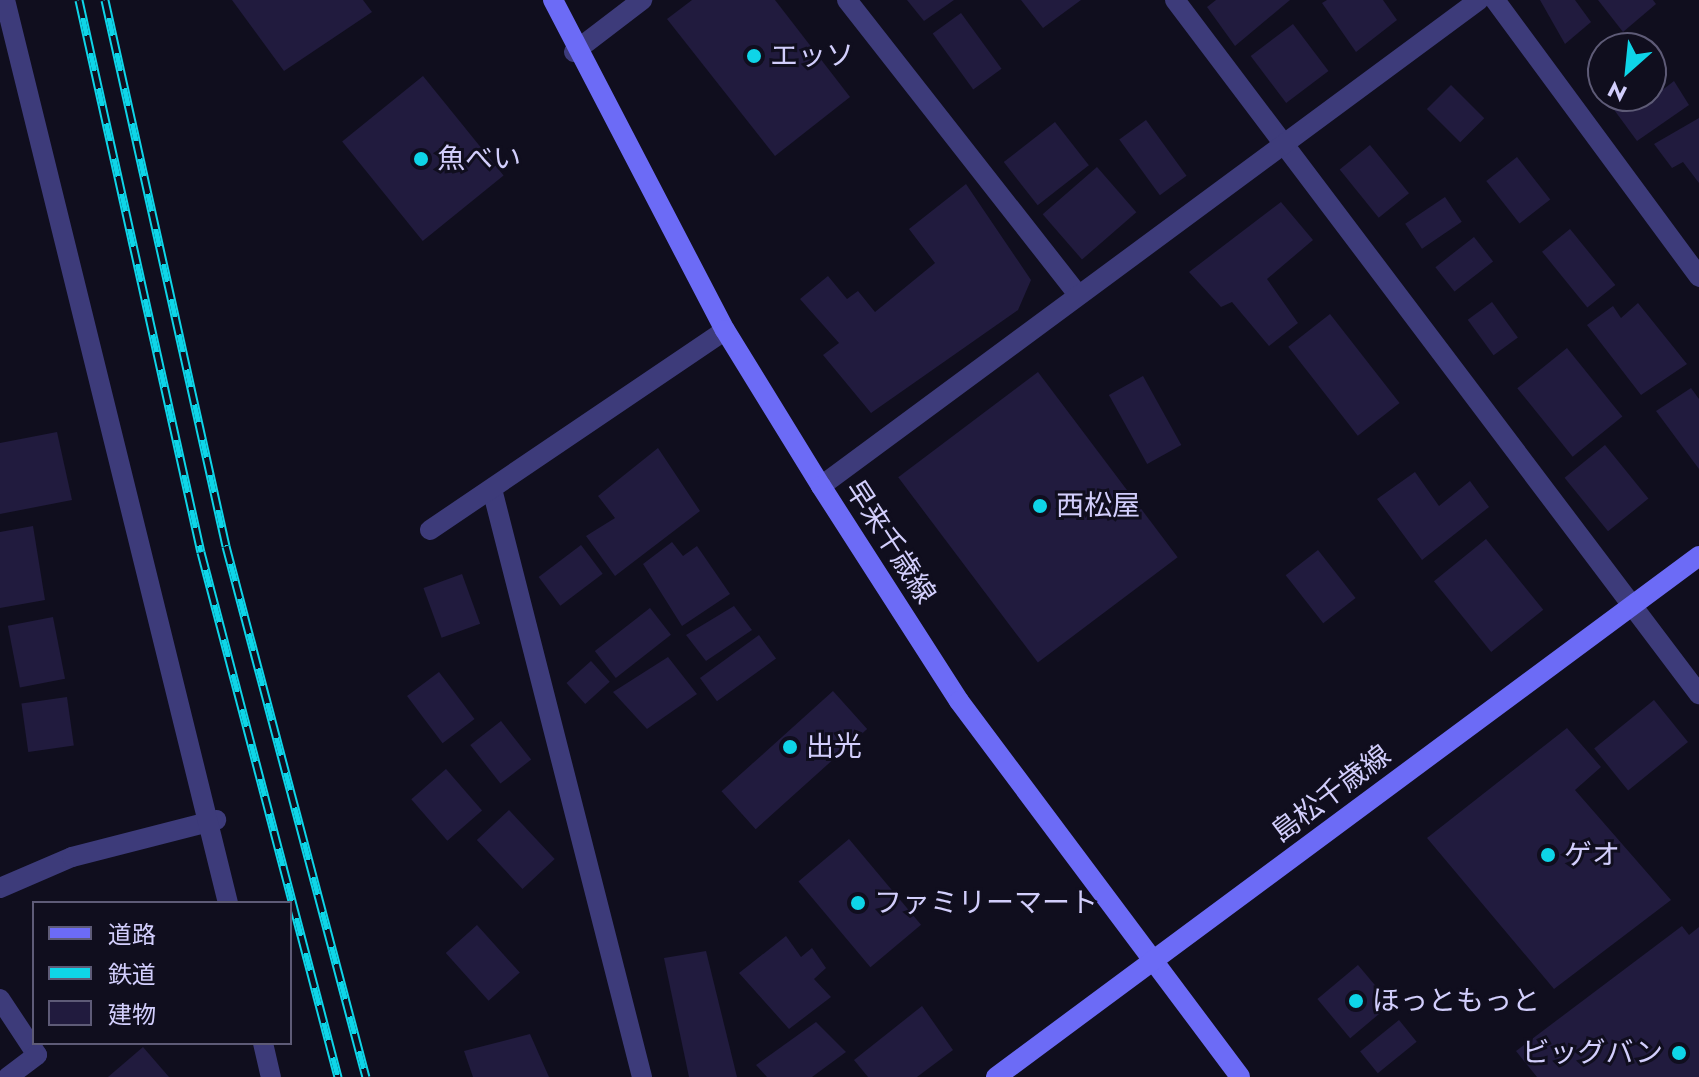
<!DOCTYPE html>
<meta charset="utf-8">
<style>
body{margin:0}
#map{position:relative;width:1699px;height:1077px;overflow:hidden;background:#100e1e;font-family:Jost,"Noto Sans JP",sans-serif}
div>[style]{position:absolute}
.building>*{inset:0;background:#211b3e;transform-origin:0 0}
.minor>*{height:20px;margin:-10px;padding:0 10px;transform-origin:10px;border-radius:10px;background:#3d3b7a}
.tertiary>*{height:20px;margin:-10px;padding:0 10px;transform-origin:10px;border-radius:10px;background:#3d3b7a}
.secondary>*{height:20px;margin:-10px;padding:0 10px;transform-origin:10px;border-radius:10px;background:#6c6bf6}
.rail>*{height:9px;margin-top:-4.5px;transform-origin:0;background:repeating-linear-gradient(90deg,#100e1e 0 18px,#0ed5e8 0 36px);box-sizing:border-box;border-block:2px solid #0ed5e8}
.dots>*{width:22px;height:22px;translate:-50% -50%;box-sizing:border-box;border:4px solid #100e1e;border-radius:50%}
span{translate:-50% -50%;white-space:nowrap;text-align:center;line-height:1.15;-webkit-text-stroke:6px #100e1e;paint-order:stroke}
.poi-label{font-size:28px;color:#d2cefc}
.left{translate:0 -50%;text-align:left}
.right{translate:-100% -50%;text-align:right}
.street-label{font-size:28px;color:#d2cefc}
.legend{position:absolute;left:32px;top:901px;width:260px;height:144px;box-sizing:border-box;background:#100e1e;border:2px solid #5e5b77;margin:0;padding:10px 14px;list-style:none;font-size:24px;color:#d2cefc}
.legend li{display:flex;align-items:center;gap:16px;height:40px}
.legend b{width:40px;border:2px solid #5e5b77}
.north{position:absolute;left:1587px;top:32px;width:80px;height:80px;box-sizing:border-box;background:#100e1e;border:2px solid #5e5b77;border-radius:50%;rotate:207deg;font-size:22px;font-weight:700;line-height:32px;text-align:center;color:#d2cefc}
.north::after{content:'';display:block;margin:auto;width:28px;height:36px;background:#0ed5e8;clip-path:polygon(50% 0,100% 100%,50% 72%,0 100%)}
</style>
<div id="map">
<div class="building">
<div style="clip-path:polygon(232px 0,363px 0,372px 12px,284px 71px)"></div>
<div style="clip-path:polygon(692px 0,775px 0,850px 97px,775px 156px,667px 19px)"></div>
<div style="clip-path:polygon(907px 0,954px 0,924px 21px)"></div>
<div style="clip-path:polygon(1021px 0,1081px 0,1043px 28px)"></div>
<div style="clip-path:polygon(1216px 0,1290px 0,1235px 46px,1207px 7px)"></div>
<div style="clip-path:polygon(1327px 0,1383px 0,1397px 20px,1356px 52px,1322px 3px)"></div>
<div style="clip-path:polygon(1540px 0,1575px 0,1591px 22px,1565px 44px)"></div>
<div style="clip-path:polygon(1598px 0,1653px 0,1656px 4px,1623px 32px)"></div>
<div style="left:961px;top:13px;width:69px;height:35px;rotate:54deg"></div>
<div style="left:1293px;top:24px;width:59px;height:53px;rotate:53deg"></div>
<div style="left:423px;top:76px;width:128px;height:104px;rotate:51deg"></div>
<div style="clip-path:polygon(1651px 78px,1661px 91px,1674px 81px,1689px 105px,1637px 141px,1604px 96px,1651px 96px)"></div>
<div style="left:1451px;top:85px;width:47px;height:34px;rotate:45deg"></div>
<div style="clip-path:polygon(1699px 118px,1699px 183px,1683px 162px,1672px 168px,1654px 144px)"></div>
<div style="left:1146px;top:120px;width:69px;height:33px;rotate:54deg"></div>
<div style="left:1055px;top:122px;width:55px;height:65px;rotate:52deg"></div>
<div style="left:1370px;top:145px;width:62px;height:39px;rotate:51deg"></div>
<div style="left:1517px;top:157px;width:54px;height:39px;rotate:52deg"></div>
<div style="left:1097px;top:167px;width:60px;height:72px;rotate:49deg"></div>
<div style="clip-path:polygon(966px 184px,1031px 280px,1018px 310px,871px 413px,823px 355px,839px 343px,800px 299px,828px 276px,847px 299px,858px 291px,875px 312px,935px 263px,909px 229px)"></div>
<div style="left:1445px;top:197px;width:30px;height:48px;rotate:56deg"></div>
<div style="clip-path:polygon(1281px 202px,1313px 240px,1267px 279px,1298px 323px,1269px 346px,1232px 302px,1221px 307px,1189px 272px)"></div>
<div style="left:1570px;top:229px;width:72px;height:36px;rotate:51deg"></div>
<div style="left:1474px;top:237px;width:31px;height:49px;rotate:52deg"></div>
<div style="left:1492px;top:302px;width:44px;height:30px;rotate:54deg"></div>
<div style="clip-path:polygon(1638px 303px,1687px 364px,1641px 395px,1587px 325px,1613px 306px,1621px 318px)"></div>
<div style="left:1330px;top:314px;width:113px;height:53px;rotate:52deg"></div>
<div style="left:1567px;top:348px;width:88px;height:64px;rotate:51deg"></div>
<div style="left:1038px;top:372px;width:232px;height:175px;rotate:53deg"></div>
<div style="left:1143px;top:376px;width:79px;height:39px;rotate:61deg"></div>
<div style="clip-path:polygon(1691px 388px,1699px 399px,1699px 469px,1656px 411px)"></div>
<div style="clip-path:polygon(57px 432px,72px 500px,0 514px,0 443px)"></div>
<div style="left:1605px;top:445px;width:69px;height:52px;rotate:51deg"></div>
<div style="clip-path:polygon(658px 448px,700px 511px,615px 576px,586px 536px,615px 518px,598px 496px)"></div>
<div style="clip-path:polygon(1415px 472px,1439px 506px,1470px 481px,1489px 507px,1422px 560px,1377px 499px)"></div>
<div style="clip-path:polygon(33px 526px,45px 600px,0 608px,0 532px)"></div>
<div style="left:1486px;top:539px;width:91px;height:67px;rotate:51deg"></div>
<div style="clip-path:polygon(672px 542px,683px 556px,697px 546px,730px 594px,682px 626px,643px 564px)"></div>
<div style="left:581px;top:545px;width:36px;height:53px;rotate:53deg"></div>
<div style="left:1318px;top:550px;width:61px;height:41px;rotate:52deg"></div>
<div style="left:462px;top:574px;width:53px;height:41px;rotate:70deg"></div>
<div style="clip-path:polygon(734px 606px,752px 630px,706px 661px,686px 635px)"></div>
<div style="left:650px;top:608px;width:34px;height:70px;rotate:52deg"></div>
<div style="left:53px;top:617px;width:63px;height:46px;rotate:79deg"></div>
<div style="left:759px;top:635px;width:29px;height:73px;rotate:54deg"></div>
<div style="clip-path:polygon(668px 657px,697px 694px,647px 729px,613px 692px)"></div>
<div style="left:591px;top:661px;width:28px;height:33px;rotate:48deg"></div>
<div style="left:439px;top:672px;width:59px;height:40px;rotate:53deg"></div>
<div style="left:833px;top:691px;width:51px;height:150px;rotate:48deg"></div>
<div style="left:67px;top:697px;width:49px;height:46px;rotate:82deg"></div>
<div style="left:1654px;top:700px;width:54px;height:77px;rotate:51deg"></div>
<div style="left:501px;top:721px;width:49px;height:39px;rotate:52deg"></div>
<div style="clip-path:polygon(1567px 728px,1601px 767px,1575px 790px,1671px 900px,1554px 989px,1427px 838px)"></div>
<div style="left:446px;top:769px;width:55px;height:46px;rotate:49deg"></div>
<div style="left:509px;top:810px;width:67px;height:44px;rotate:47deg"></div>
<div style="left:849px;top:839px;width:112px;height:66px;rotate:50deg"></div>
<div style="left:477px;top:925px;width:64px;height:42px;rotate:48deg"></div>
<div style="clip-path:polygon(1682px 926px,1689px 935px,1699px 927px,1699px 1077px,1537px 1077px,1516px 1051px)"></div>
<div style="clip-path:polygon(786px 936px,801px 957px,812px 948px,826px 968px,814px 979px,831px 997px,789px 1029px,739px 973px)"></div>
<div style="clip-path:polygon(706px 951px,737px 1077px,689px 1077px,664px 958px)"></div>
<div style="left:1358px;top:965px;width:51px;height:53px;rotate:50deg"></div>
<div style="clip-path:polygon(922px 1006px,953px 1050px,917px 1077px,868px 1077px,854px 1060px)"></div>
<div style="left:1399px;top:1020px;width:28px;height:50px;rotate:51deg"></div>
<div style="clip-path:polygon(816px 1022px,846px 1052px,812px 1077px,767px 1077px,756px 1065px)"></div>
<div style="clip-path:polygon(530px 1034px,549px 1077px,473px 1077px,464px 1051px)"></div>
<div style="clip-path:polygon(143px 1047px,169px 1077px,108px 1077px)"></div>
</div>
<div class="minor">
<div style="left:847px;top:0;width:375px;rotate:51.9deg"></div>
<div style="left:1175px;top:0;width:870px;rotate:52.95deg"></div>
<div style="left:1495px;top:0;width:344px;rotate:53.6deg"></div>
<div style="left:574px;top:52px;width:86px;rotate:-37.4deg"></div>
<div style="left:821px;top:486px;width:818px;rotate:-36.45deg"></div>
<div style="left:492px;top:489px;width:607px;rotate:75.69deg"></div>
<div style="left:430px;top:530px;width:356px;rotate:-34.1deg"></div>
<div style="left:0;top:888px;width:78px;rotate:-23.3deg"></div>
<div style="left:72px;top:857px;width:149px;rotate:-14.4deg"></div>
<div style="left:0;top:999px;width:67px;rotate:56.5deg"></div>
<div style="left:37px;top:1055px;width:36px;rotate:143deg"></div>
</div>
<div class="tertiary">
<div style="left:5px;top:0;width:930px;rotate:76.13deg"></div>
<div style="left:263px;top:1043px;width:35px;rotate:77deg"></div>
</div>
<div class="secondary">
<div style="left:553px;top:0;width:372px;rotate:62.5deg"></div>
<div style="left:725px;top:330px;width:183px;rotate:58.4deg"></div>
<div style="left:821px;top:486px;width:255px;rotate:57.3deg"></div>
<div style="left:959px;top:701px;width:469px;rotate:53.2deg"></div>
<div style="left:996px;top:1077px;width:875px;rotate:-36.54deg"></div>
</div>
<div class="rail">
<div style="left:79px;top:0;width:565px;rotate:77.54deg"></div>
<div style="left:201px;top:552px;width:543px;rotate:75.37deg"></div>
<div style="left:105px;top:0;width:559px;rotate:77.5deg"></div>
<div style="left:226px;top:546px;width:549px;rotate:75.23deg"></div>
</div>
<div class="dots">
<div style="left:754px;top:56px;background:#0ed5e8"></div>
<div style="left:421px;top:159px;background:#0ed5e8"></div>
<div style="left:1040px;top:506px;background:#0ed5e8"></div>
<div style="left:790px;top:747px;background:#0ed5e8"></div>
<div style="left:1548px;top:855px;background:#0ed5e8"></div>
<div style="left:858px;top:903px;background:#0ed5e8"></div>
<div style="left:1356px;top:1001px;background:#0ed5e8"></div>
<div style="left:1679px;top:1053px;background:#0ed5e8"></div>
</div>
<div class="poi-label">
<span class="left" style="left:770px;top:56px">エッソ</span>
<span class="left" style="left:437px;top:159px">魚べい</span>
<span class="left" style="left:1056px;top:506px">西松屋</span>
<span class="left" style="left:806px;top:747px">出光</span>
<span class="left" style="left:1564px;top:855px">ゲオ</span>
<span class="left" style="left:874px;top:903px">ファミリーマート</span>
<span class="left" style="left:1372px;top:1001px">ほっともっと</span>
<span class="right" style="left:1663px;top:1053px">ビッグバン</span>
</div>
<div class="street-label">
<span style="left:890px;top:542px;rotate:57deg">早来千歳線</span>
<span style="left:1331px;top:794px;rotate:-37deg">島松千歳線</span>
</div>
<ul class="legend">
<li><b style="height:10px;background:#6c6bf6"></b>道路</li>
<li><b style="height:10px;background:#0ed5e8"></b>鉄道</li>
<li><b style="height:22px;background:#211b3e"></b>建物</li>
</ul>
<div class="north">N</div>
</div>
